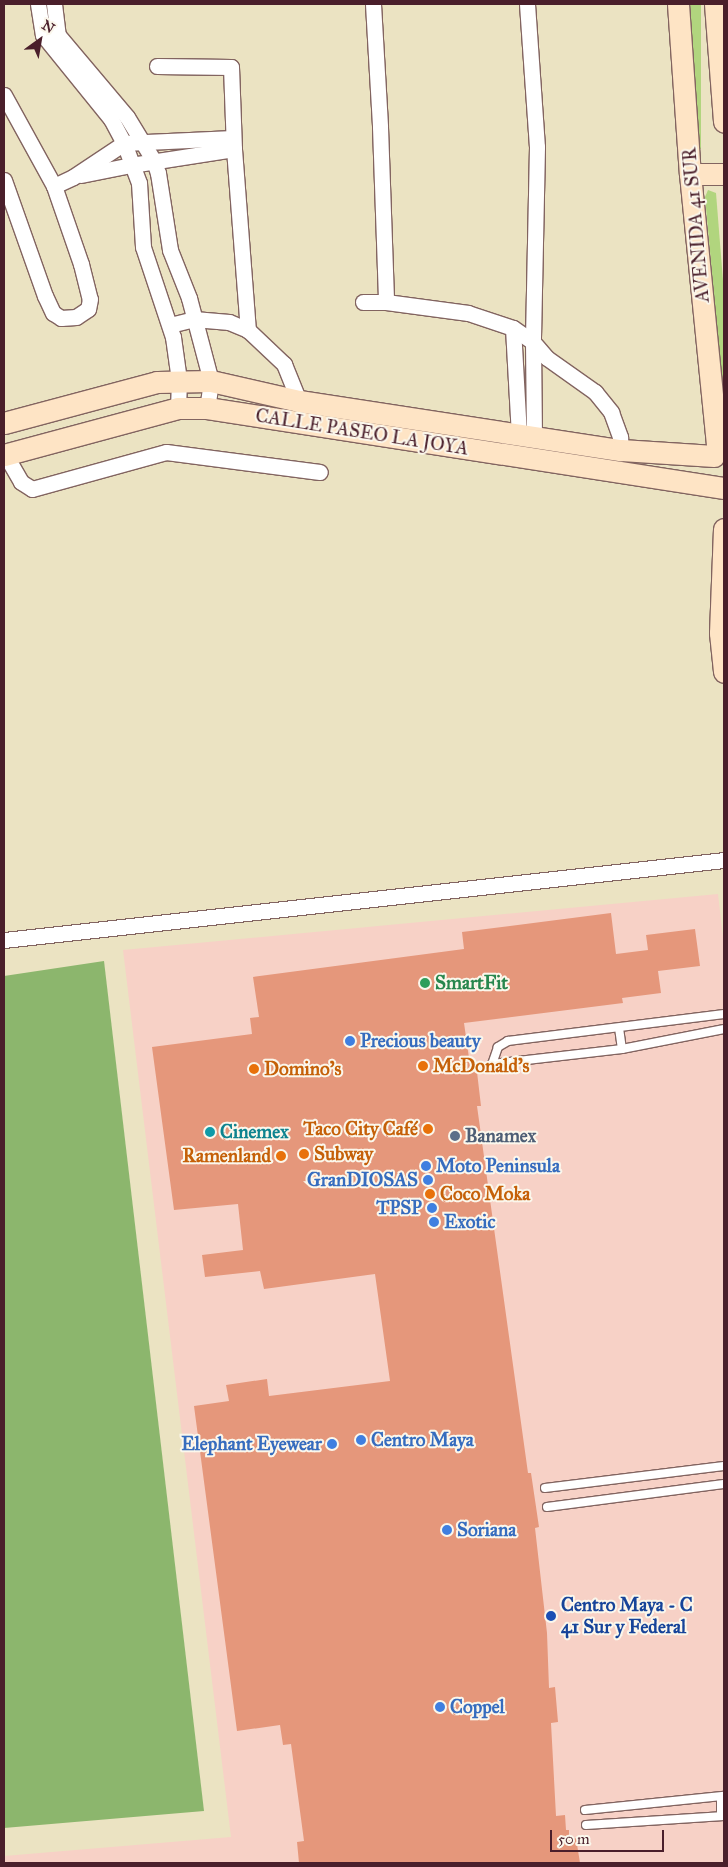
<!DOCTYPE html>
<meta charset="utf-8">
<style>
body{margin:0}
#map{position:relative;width:728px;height:1867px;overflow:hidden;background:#ebe3c2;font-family:"IM FELL Great Primer",serif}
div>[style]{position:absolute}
.built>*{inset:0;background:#f7d1c6}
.green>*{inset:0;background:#b1d57e;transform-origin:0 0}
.forest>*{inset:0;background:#8cb66d}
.building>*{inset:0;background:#e5977b}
.roads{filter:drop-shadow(1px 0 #826460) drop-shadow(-1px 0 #826460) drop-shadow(0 1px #826460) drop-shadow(0 -1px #826460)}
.service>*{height:8px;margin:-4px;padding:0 4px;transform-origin:4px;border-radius:4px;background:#fff}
.minor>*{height:15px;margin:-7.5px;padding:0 7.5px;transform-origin:7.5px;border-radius:7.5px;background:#fff}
.secondary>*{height:21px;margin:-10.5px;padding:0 10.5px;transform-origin:10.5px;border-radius:10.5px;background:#fee4c5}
.dots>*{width:14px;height:14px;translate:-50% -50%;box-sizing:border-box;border:2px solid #fbf7ec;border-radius:50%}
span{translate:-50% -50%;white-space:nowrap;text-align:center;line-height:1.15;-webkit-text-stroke:4px #fbf7ec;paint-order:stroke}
.street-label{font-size:19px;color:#4a1f2b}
.leisure-label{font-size:19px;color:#27864d;font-weight:700}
.left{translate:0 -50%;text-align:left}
.shop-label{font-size:19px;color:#366cbe;font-weight:700}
.right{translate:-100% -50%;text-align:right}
.food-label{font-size:19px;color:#c56008;font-weight:700}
.culture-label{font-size:19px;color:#0d838f;font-weight:700}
.service-label{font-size:19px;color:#4e5e75;font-weight:700}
.transit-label{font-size:19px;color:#164399;font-weight:700}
.frame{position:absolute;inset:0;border:5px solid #4a1f2b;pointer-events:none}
.north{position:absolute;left:15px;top:15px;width:50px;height:50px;-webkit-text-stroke:4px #fbf7ec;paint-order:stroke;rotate:32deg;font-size:14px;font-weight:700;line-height:20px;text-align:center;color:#4a1f2b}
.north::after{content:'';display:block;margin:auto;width:18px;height:22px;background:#4a1f2b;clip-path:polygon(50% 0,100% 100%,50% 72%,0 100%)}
.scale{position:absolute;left:550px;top:1830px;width:114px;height:22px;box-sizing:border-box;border:2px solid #4a1f2b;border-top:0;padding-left:6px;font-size:15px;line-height:18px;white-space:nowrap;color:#4a1f2b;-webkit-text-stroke:4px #fbf7ec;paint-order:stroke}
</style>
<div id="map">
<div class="built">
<div style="clip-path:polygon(718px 894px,724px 946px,724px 1863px,4px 1863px,4px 1856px,231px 1837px,123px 950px)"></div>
</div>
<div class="green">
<div style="left:690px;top:4px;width:11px;height:145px"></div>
<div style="clip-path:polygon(708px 190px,716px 193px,724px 293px,724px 404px,705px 197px)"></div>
</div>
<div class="forest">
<div style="clip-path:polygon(104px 961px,204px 1811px,4px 1828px,4px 976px)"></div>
</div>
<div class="building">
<div style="clip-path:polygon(611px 913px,616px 954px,648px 950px,646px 935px,695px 929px,700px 966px,658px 971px,661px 993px,622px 998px,623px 1003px,464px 1023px,471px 1072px,477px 1072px,481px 1106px,477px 1106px,528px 1473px,531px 1473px,539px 1527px,535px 1528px,547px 1633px,549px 1688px,555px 1687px,558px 1722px,551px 1723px,556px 1816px,565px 1815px,566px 1830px,569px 1830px,569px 1840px,576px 1838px,580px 1863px,299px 1863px,297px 1842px,304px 1841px,291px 1744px,283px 1745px,280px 1725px,237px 1731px,194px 1406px,229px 1401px,226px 1385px,267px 1379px,269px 1396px,390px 1381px,375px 1274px,264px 1289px,260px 1271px,205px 1277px,202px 1255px,243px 1250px,238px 1204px,174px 1210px,152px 1047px,252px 1034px,250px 1018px,259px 1017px,253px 977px,464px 949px,462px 932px)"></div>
</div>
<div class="roads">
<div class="service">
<div style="left:724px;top:1014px;width:218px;rotate:172.9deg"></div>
<div style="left:508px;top:1041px;width:12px;rotate:149deg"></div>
<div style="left:498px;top:1047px;width:18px;rotate:109deg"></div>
<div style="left:492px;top:1064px;width:131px;rotate:-6.6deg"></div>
<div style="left:622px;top:1049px;width:104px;rotate:-11.1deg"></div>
<div style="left:619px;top:1028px;width:21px;rotate:82deg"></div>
<div style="left:545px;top:1488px;width:180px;rotate:-7deg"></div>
<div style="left:547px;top:1507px;width:178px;rotate:-7.4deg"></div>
<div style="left:721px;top:1797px;width:19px;rotate:90deg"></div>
<div style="left:585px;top:1810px;width:140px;rotate:-5.8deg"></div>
<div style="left:586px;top:1825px;width:138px;rotate:-3.7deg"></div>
</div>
<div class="minor">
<div style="left:38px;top:4px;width:31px;rotate:81deg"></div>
<div style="left:43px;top:35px;width:108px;rotate:51deg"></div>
<div style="left:111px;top:119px;width:27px;rotate:62deg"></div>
<div style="left:124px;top:143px;width:43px;rotate:69.4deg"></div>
<div style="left:139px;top:183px;width:64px;rotate:86.4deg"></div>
<div style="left:143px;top:247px;width:95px;rotate:71.6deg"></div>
<div style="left:173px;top:337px;width:43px;rotate:82.1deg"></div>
<div style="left:179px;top:380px;width:28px;rotate:92deg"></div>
<div style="left:54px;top:4px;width:31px;rotate:83deg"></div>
<div style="left:58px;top:35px;width:107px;rotate:49.9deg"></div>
<div style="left:127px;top:117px;width:52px;rotate:58.5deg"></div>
<div style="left:154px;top:161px;width:13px;rotate:72deg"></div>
<div style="left:158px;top:173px;width:78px;rotate:81.1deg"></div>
<div style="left:170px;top:250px;width:52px;rotate:68.4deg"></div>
<div style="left:189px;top:298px;width:86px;rotate:75.2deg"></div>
<div style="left:211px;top:381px;width:27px;rotate:98deg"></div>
<div style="left:373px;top:4px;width:123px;rotate:86.7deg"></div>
<div style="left:380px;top:127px;width:175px;rotate:88deg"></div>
<div style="left:527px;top:4px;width:143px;rotate:86deg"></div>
<div style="left:537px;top:147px;width:195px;rotate:91.2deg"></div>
<div style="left:533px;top:342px;width:93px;rotate:89.4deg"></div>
<div style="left:157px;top:66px;width:74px;rotate:0.8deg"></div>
<div style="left:231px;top:67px;width:82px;rotate:87.9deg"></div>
<div style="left:234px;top:149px;width:182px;rotate:85.6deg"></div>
<div style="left:4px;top:95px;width:104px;rotate:61.2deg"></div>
<div style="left:54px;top:186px;width:83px;rotate:70.9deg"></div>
<div style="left:81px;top:264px;width:36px;rotate:76deg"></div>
<div style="left:90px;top:299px;width:10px;rotate:101deg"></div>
<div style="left:88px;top:309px;width:14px;rotate:146deg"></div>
<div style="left:76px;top:317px;width:15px;rotate:176deg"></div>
<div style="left:61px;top:318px;width:9px;rotate:-148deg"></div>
<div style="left:53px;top:313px;width:19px;rotate:-115deg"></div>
<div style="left:45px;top:296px;width:123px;rotate:-109.5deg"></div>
<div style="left:81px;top:175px;width:51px;rotate:-11.3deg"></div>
<div style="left:131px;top:165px;width:104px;rotate:-8.8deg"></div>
<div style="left:54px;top:186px;width:21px;rotate:-25deg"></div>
<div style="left:73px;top:177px;width:61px;rotate:-33.7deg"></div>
<div style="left:124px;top:143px;width:109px;rotate:-2.6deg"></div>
<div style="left:363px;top:302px;width:23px"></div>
<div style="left:386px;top:302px;width:83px;rotate:7.6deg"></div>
<div style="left:468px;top:313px;width:47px;rotate:18.4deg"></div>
<div style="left:513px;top:328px;width:24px;rotate:35deg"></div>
<div style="left:533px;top:342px;width:21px;rotate:49deg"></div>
<div style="left:547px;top:358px;width:59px;rotate:35.3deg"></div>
<div style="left:595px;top:392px;width:26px;rotate:51deg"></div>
<div style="left:611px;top:412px;width:27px;rotate:70deg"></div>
<div style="left:620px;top:437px;width:13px;rotate:86deg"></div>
<div style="left:170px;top:325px;width:25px;rotate:-14deg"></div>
<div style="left:194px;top:319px;width:35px;rotate:5deg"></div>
<div style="left:229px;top:322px;width:21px;rotate:23deg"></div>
<div style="left:248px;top:330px;width:50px;rotate:43.4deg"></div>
<div style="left:284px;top:364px;width:40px;rotate:68deg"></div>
<div style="left:513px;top:328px;width:106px;rotate:86.8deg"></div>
<div style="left:5px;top:454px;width:32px;rotate:60deg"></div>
<div style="left:21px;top:482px;width:13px;rotate:32deg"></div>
<div style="left:32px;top:489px;width:139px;rotate:-15.4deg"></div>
<div style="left:166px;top:452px;width:155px;rotate:7.4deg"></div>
<div style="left:4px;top:940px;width:724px;rotate:-6.34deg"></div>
</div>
<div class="secondary">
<div style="left:678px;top:4px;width:170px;rotate:86deg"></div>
<div style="left:690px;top:174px;width:273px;rotate:84.3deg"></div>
<div style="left:715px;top:4px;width:118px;rotate:85.6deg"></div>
<div style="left:690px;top:174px;width:34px"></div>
<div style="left:4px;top:423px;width:158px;rotate:-15deg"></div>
<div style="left:157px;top:382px;width:54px;rotate:-1.1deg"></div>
<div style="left:211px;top:381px;width:90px;rotate:12.8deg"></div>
<div style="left:299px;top:401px;width:326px;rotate:8.7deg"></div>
<div style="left:621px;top:450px;width:93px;rotate:3.7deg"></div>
<div style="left:4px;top:455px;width:180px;rotate:-15.1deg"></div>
<div style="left:178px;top:408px;width:29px"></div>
<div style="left:207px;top:408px;width:522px;rotate:8.81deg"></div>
<div style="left:724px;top:529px;width:104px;rotate:92.2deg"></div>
<div style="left:720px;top:633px;width:39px;rotate:84deg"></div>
</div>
</div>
<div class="dots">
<div style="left:425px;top:983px;background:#2e9e5b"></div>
<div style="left:350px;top:1041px;background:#3f7fe0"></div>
<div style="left:423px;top:1066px;background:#e8710a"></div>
<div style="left:254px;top:1069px;background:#e8710a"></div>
<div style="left:428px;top:1129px;background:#e8710a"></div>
<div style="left:210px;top:1132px;background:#0f9aa8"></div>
<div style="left:455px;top:1136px;background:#5c6f8a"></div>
<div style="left:304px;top:1154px;background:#e8710a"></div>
<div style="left:281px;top:1156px;background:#e8710a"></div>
<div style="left:426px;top:1166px;background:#3f7fe0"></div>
<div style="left:428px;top:1180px;background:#3f7fe0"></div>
<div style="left:430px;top:1194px;background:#e8710a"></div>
<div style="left:432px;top:1208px;background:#3f7fe0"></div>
<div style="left:434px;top:1222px;background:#3f7fe0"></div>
<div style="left:361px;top:1440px;background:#3f7fe0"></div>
<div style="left:332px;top:1444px;background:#3f7fe0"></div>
<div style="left:447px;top:1530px;background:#3f7fe0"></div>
<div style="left:551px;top:1616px;background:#1a4fb4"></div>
<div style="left:440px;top:1707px;background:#3f7fe0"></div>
</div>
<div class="street-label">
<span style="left:696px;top:225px;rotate:-95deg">AVENIDA 41 SUR</span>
<span style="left:362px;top:432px;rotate:9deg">CALLE PASEO LA JOYA</span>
</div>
<div class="leisure-label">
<span class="left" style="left:435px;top:983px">SmartFit</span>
</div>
<div class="shop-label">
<span class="left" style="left:360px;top:1041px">Precious beauty</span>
<span class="left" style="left:436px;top:1166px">Moto Peninsula</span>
<span class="right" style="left:418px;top:1180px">GranDIOSAS</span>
<span class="right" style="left:422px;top:1208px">TPSP</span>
<span class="left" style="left:444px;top:1222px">Exotic</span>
<span class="left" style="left:371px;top:1440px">Centro Maya</span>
<span class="right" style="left:322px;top:1444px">Elephant Eyewear</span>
<span class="left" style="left:457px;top:1530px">Soriana</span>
<span class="left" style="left:450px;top:1707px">Coppel</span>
</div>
<div class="food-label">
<span class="left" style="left:433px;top:1066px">McDonald's</span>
<span class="left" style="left:264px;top:1069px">Domino's</span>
<span class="right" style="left:418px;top:1129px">Taco City Café</span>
<span class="left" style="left:314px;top:1154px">Subway</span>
<span class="right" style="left:271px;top:1156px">Ramenland</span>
<span class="left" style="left:440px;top:1194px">Coco Moka</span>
</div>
<div class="culture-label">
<span class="left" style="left:220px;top:1132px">Cinemex</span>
</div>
<div class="service-label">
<span class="left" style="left:465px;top:1136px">Banamex</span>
</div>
<div class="transit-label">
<span class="left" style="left:561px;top:1616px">Centro Maya - C<br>41 Sur y Federal</span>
</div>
<div class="frame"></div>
<div class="north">N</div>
<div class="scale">50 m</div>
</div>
